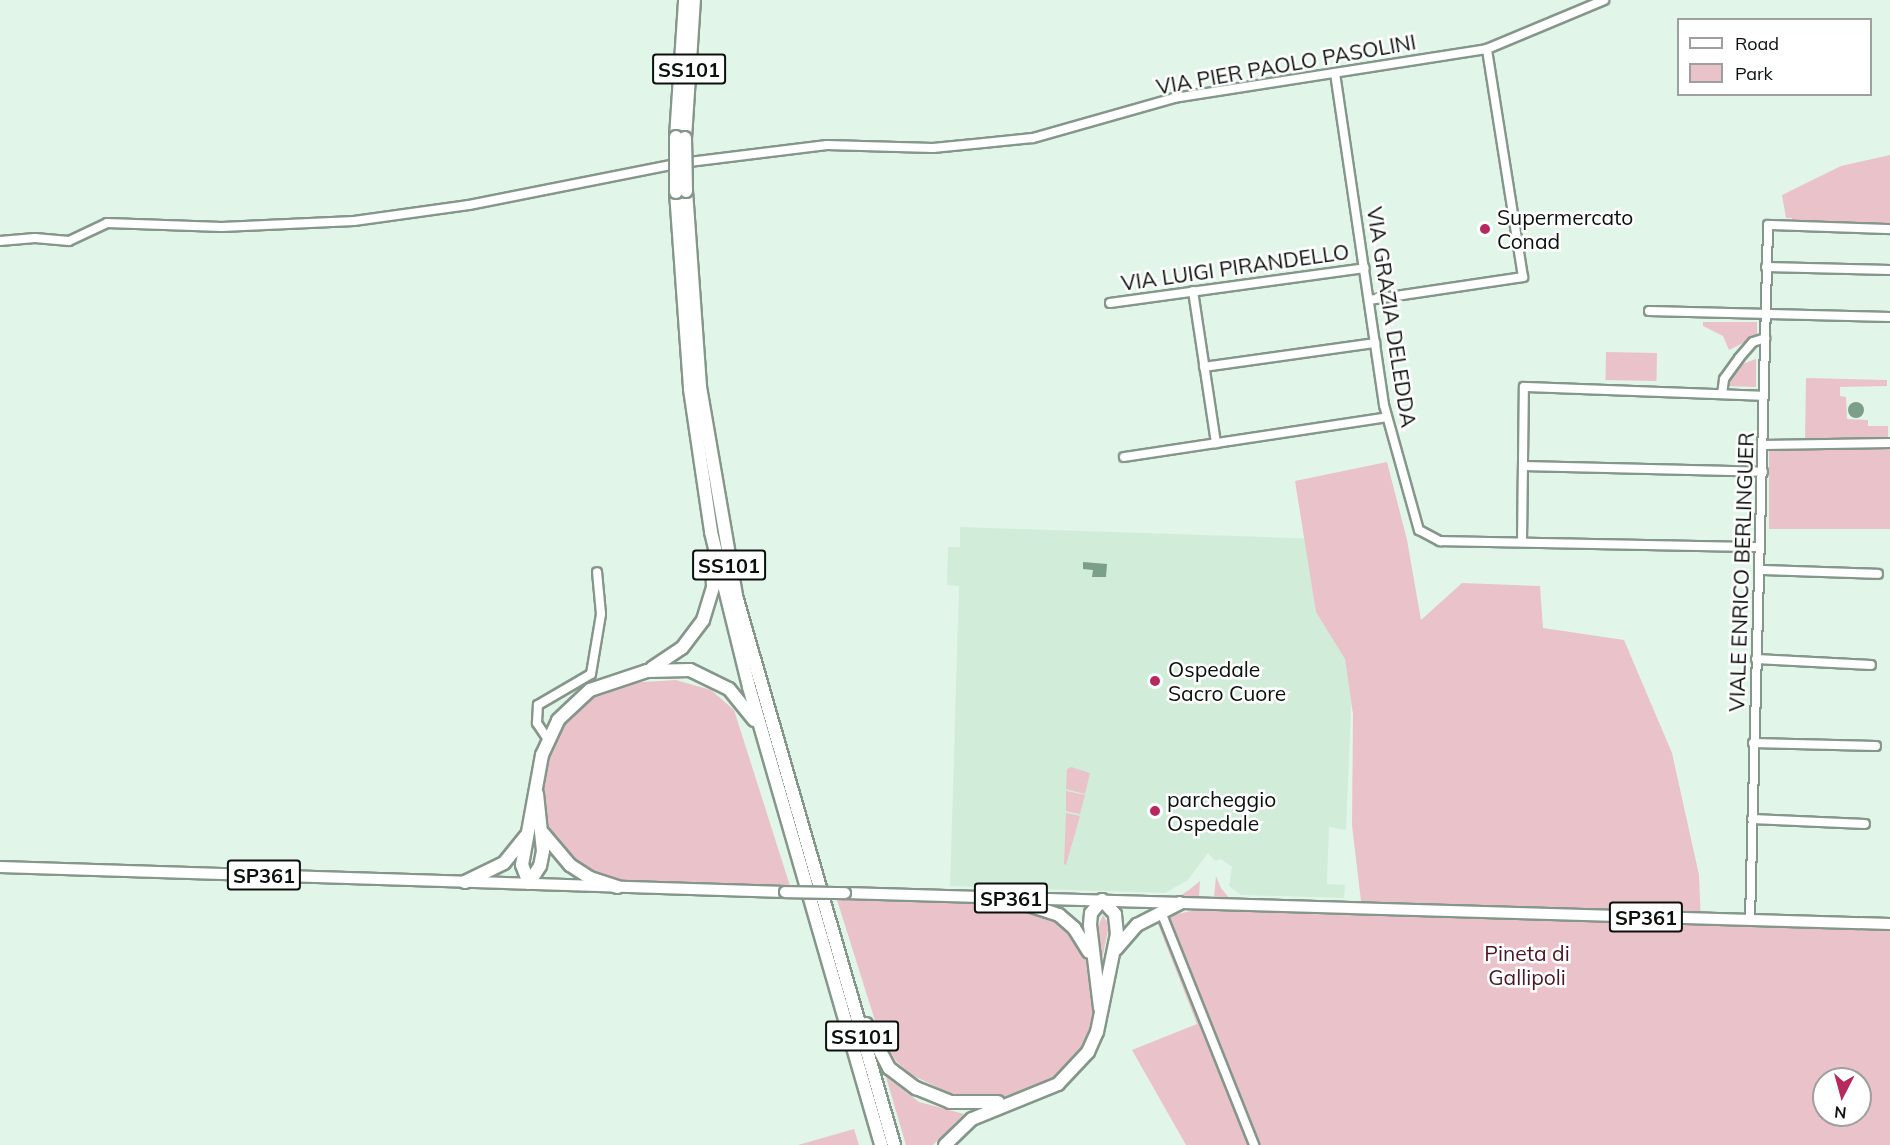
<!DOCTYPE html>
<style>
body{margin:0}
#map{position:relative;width:1890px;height:1145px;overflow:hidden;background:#e2f5e9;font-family:Mulish,sans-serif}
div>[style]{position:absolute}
.built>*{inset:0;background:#d2ecda}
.green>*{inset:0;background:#eac2ca;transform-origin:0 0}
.water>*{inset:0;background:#7b9f88}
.round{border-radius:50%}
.roads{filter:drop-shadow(2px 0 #85968a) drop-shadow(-2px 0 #85968a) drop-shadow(0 2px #85968a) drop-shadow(0 -2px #85968a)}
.minor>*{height:8px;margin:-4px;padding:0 4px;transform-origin:4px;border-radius:4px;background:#fff}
.major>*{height:10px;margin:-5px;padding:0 5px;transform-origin:5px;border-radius:5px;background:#fff}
.highway>*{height:12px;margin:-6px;padding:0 6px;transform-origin:6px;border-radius:6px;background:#fff}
.bridges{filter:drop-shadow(2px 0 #85968a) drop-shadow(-2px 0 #85968a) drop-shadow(0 2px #85968a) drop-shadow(0 -2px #85968a)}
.major-bridge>*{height:10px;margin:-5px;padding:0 5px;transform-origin:5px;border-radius:5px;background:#fff}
.highway-bridge>*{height:12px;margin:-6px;padding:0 6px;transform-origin:6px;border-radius:6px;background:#fff}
.dots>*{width:16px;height:16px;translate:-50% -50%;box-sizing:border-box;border:3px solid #fff;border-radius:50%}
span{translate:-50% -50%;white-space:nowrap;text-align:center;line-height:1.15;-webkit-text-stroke:5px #fff;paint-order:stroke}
.shield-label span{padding:2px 4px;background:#fff;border:2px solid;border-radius:4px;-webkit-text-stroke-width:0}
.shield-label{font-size:20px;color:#0b110d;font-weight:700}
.street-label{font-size:21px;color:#0b110d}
.poi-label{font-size:21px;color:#0b110d}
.left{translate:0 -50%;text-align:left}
.park-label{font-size:21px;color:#4b1626}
.legend{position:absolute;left:1677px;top:18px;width:195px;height:78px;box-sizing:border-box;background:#fff;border:2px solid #9da09e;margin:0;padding:8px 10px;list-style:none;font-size:18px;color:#0b110d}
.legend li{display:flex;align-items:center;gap:12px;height:30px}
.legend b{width:30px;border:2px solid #9da09e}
.north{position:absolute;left:1812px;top:1067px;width:60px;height:60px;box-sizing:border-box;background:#fff;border:2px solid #9da09e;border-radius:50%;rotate:186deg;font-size:16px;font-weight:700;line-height:24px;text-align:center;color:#0b110d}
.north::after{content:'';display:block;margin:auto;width:21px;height:27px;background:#b7295c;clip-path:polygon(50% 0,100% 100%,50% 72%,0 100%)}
</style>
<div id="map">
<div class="built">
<div style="clip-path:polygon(960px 527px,1358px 540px,1346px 830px,1329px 827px,1327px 884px,1345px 885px,1344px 898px,1241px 895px,1229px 886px,1232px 867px,1221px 859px,1215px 861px,1208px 853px,1188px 880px,1165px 893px,950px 886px,959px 586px,947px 585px,948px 547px,960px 547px)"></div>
</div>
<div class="green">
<div style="clip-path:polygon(1890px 155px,1890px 226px,1792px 222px,1792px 218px,1786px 218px,1782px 195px,1841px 166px)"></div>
<div style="clip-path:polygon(1703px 322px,1757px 322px,1757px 336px,1729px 350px,1723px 336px,1703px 326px)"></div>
<div style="left:1606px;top:352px;width:51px;height:28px;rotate:1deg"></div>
<div style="clip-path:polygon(1756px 359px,1756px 387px,1726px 386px,1737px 366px)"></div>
<div style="clip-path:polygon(1806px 378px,1887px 380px,1887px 386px,1840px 387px,1840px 396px,1846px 397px,1847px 419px,1868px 420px,1868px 426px,1888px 426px,1888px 438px,1805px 440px)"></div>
<div style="left:1890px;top:446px;width:83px;height:121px;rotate:90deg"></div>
<div style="clip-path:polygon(evenodd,1387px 462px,1407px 540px,1421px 620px,1462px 583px,1540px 586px,1543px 628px,1624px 640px,1672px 753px,1699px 875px,1701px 925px,1890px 930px,1890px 1145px,1186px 1145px,1132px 1050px,1197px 1024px,1156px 919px,1195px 910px,1338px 915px,1361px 901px,1352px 825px,1353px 714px,1345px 659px,1316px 612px,1295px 481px,1387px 462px,1824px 1079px,1860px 1079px,1860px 1115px,1824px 1115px,1824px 1079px)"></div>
<div style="clip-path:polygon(676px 680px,711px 690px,734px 710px,790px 886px,618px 882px,590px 874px,554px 844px,543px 811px,544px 775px,553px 738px,566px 720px,602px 690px,628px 683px)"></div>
<div style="clip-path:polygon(1071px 767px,1090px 773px,1085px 794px,1066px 789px,1067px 769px)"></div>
<div style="clip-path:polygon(1066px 791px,1085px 795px,1080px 814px,1066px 811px)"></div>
<div style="clip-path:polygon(1066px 813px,1080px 816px,1066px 865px,1064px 864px)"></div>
<div style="clip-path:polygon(1216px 876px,1221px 888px,1229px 898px,1214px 898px)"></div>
<div style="clip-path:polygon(1200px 881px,1199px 897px,1178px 897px,1189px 890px)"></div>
<div style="clip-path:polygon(837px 900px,1008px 904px,1048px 913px,1064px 925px,1090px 962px,1095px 1010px,1081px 1053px,1068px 1069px,1050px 1082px,993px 1100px,949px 1093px,912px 1075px,896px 1061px,878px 1030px)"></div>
<div style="clip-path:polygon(1103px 915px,1109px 925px,1102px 960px,1098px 927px)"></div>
<div style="clip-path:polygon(886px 1077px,919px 1102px,964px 1114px,933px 1145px,906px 1145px)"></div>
<div style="clip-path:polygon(854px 1129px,859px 1145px,798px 1145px)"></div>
</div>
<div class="water">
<div class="round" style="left:1848px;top:402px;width:16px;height:16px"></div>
<div style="clip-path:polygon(1083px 562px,1107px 564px,1106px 577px,1092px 577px,1093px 570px,1083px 569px)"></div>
</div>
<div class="roads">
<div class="minor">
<div style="left:1335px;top:73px;width:336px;rotate:81.6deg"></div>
<div style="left:1384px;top:405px;width:130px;rotate:74.4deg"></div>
<div style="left:1419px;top:530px;width:24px;rotate:28deg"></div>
<div style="left:1440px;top:541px;width:320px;rotate:1.1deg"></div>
<div style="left:0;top:241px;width:35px;rotate:-5deg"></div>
<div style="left:35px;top:238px;width:34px;rotate:5deg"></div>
<div style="left:69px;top:241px;width:42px;rotate:-25.3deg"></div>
<div style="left:107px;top:223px;width:115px;rotate:2deg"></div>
<div style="left:222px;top:227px;width:132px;rotate:-2.6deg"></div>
<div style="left:354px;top:221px;width:116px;rotate:-7.9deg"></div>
<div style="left:469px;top:205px;width:216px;rotate:-11.2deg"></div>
<div style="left:681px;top:163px;width:147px;rotate:-7deg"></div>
<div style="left:827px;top:145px;width:106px;rotate:1.6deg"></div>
<div style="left:933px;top:148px;width:100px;rotate:-5.7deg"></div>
<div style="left:1033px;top:138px;width:147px;rotate:-15.8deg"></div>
<div style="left:1174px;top:98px;width:317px;rotate:-8.9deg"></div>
<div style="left:1487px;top:49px;width:127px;rotate:-22.7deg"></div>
<div style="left:1766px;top:267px;width:124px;rotate:1.4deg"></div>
<div style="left:1193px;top:291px;width:154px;rotate:81.4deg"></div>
<div style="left:1369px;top:300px;width:156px;rotate:-8.5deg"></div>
<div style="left:1523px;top:277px;width:231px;rotate:-99deg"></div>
<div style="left:1110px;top:303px;width:257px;rotate:-7.8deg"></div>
<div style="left:1649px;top:311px;width:241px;rotate:1.4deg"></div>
<div style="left:1204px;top:367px;width:173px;rotate:-8deg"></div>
<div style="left:1722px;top:394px;width:15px;rotate:-82deg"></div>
<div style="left:1724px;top:379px;width:26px;rotate:-54deg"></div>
<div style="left:1739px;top:358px;width:21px;rotate:-49deg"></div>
<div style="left:1753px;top:342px;width:13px;rotate:-18deg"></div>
<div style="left:1763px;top:445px;width:127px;rotate:-0.9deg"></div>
<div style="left:1124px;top:457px;width:266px;rotate:-8.6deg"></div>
<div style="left:1523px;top:466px;width:240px;rotate:1.4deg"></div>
<div style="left:1522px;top:542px;width:155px;rotate:-89.3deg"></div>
<div style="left:1524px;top:387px;width:240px;rotate:2.1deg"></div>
<div style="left:1760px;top:570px;width:118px;rotate:1.9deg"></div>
<div style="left:1756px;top:659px;width:115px;rotate:3deg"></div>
<div style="left:547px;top:738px;width:18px;rotate:-124deg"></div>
<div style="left:537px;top:723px;width:18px;rotate:-87deg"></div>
<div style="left:538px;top:705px;width:61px;rotate:-30.3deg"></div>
<div style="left:591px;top:674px;width:61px;rotate:-80.5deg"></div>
<div style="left:601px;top:614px;width:42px;rotate:-95.4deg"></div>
<div style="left:1753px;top:743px;width:123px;rotate:1.4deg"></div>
<div style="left:1752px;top:819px;width:113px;rotate:2.5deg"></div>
<div style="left:1161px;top:912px;width:251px;rotate:68.2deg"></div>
<div style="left:1750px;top:919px;width:694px;rotate:-88.51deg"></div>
<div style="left:1768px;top:225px;width:122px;rotate:1.9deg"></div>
</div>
<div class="major">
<div style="left:0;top:867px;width:785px;rotate:1.82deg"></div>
<div style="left:845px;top:893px;width:1045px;rotate:1.7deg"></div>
</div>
<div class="highway">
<div style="left:676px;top:137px;width:137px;rotate:-86.2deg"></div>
<div style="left:685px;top:138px;width:138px;rotate:-86.3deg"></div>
<div style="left:686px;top:191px;width:196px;rotate:85.9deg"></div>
<div style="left:700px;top:387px;width:212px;rotate:80.2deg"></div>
<div style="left:736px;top:596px;width:571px;rotate:73.94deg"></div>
<div style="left:676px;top:192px;width:197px;rotate:85.9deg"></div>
<div style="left:690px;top:389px;width:145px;rotate:81.6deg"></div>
<div style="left:711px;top:532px;width:160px;rotate:76.2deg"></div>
<div style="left:749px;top:687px;width:477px;rotate:73.9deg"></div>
<div style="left:652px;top:668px;width:36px;rotate:-34deg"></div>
<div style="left:682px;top:648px;width:35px;rotate:-53deg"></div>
<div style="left:703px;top:620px;width:34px;rotate:-73deg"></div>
<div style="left:713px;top:587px;width:27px;rotate:-92deg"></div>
<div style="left:537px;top:794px;width:57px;rotate:84deg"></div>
<div style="left:543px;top:851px;width:15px;rotate:101deg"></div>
<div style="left:540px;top:866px;width:20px;rotate:123deg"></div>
<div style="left:529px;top:883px;width:19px;rotate:-111deg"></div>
<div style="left:522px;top:865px;width:112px;rotate:-79.7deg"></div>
<div style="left:542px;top:755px;width:38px;rotate:-65deg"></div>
<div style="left:558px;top:720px;width:44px;rotate:-43.2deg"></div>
<div style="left:590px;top:690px;width:60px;rotate:-18.4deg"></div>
<div style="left:647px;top:671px;width:43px;rotate:-1.3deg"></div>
<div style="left:690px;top:670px;width:43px;rotate:26deg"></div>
<div style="left:729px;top:689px;width:40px;rotate:51deg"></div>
<div style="left:543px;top:833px;width:42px;rotate:49.8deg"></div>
<div style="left:570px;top:865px;width:24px;rotate:33deg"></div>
<div style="left:590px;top:878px;width:29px;rotate:18deg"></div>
<div style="left:465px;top:882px;width:43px;rotate:-26deg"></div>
<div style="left:504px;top:863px;width:35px;rotate:-51deg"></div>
<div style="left:1007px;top:898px;width:55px;rotate:18.1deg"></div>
<div style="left:1059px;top:915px;width:20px;rotate:41deg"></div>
<div style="left:1074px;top:928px;width:28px;rotate:58deg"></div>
<div style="left:1116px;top:949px;width:32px;rotate:-49deg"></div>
<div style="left:1137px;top:925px;width:48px;rotate:-27.1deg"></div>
<div style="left:866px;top:1024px;width:50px;rotate:62.4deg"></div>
<div style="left:889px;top:1068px;width:34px;rotate:37deg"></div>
<div style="left:916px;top:1088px;width:37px;rotate:22deg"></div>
<div style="left:950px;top:1102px;width:48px"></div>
<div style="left:945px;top:1145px;width:37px;rotate:-44deg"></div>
<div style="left:972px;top:1119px;width:93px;rotate:-22.1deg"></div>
<div style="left:1058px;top:1084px;width:44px;rotate:-46.8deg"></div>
<div style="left:1088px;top:1052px;width:22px;rotate:-66deg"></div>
<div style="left:1097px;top:1032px;width:100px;rotate:-78.5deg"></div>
<div style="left:1117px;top:934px;width:20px;rotate:-96deg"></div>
<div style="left:1115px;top:914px;width:19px;rotate:-133deg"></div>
<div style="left:1102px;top:900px;width:17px;rotate:130deg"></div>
<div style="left:1091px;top:913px;width:12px;rotate:95deg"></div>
<div style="left:1090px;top:925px;width:84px;rotate:83.1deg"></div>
</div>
</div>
<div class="bridges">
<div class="major-bridge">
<div style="left:785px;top:892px;width:60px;rotate:1deg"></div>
</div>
<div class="highway-bridge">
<div style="left:676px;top:137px;width:55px;rotate:90deg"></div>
<div style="left:685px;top:138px;width:53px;rotate:88.9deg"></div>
</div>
</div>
<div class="dots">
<div style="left:1485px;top:229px;background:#b7295c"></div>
<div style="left:1155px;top:681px;background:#b7295c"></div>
<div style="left:1155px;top:811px;background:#b7295c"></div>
</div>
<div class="shield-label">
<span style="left:689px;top:69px">SS101</span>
<span style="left:729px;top:565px">SS101</span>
<span style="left:264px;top:875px">SP361</span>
<span style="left:1011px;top:898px">SP361</span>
<span style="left:1646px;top:917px">SP361</span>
<span style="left:862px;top:1036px">SS101</span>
</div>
<div class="street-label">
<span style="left:1286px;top:64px;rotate:-10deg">VIA PIER PAOLO PASOLINI</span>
<span style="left:1235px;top:267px;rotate:-8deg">VIA LUIGI PIRANDELLO</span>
<span style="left:1392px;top:317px;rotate:81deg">VIA GRAZIA DELEDDA</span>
<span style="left:1741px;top:572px;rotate:-88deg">VIALE ENRICO BERLINGUER</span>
</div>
<div class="poi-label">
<span class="left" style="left:1497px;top:229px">Supermercato<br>Conad</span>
<span class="left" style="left:1168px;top:681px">Ospedale<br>Sacro Cuore</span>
<span class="left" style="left:1167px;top:811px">parcheggio<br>Ospedale</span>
</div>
<div class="park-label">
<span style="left:1527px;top:965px">Pineta di<br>Gallipoli</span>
</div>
<ul class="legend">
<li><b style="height:8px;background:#fff"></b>Road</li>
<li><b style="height:16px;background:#eac2ca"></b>Park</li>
</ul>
<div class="north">N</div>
</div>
